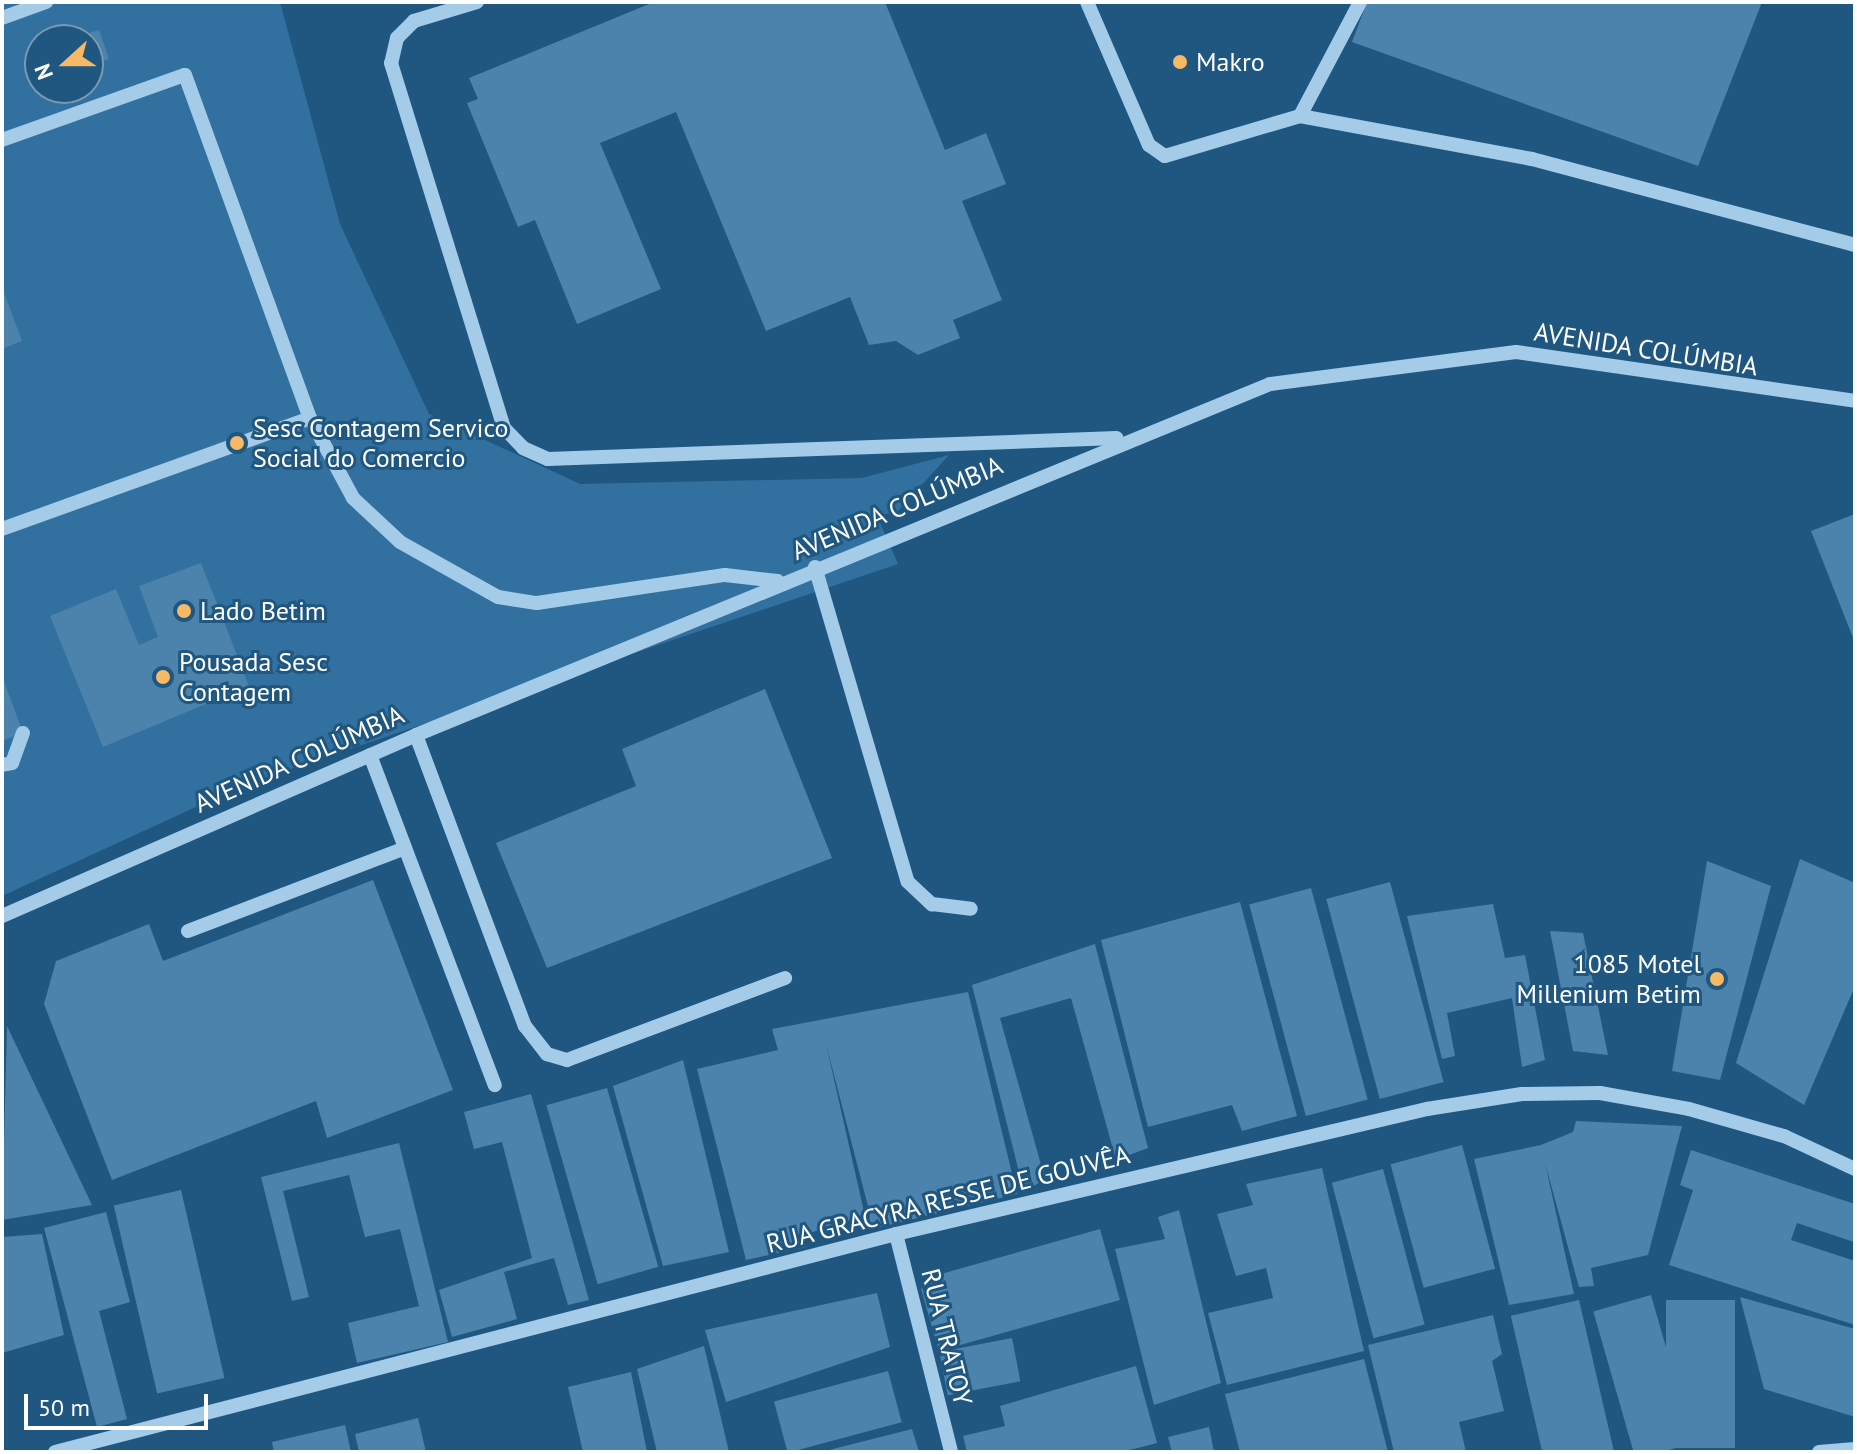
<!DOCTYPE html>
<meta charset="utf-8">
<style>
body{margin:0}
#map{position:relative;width:1857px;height:1454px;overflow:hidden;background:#1f5781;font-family:"PT Sans",sans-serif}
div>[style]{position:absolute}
.green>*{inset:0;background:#32719f}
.building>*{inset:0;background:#4b83ac;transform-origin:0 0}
.minor>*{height:14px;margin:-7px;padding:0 7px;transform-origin:7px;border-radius:7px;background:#a4cce9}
.dots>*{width:22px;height:22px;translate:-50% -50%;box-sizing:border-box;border:4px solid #1f5781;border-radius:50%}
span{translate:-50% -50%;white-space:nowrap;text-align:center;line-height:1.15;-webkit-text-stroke:6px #1f5781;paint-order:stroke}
.poi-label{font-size:26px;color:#fff}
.left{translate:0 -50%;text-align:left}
.right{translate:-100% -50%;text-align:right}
.street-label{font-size:26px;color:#fff}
.frame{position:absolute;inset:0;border:4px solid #fff;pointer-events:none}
.north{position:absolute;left:24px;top:24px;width:80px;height:80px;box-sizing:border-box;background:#1f5781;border:2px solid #799ab3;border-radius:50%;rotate:249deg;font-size:22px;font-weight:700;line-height:32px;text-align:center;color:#fff}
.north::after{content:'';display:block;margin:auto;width:28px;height:36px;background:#f7b964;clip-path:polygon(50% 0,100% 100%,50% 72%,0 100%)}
.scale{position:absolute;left:24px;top:1394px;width:184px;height:36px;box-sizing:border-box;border:4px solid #fff;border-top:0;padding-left:10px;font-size:24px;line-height:28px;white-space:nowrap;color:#fff;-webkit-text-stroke:6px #1f5781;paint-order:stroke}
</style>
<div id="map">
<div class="green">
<div style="clip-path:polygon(evenodd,2px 2px,280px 2px,340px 224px,429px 414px,580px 484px,862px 478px,949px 455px,898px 511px,877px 516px,898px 564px,246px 784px,2px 896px,2px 2px,40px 40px,88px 40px,88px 88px,40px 88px,40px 40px)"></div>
</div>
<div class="building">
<div style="clip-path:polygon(654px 2px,885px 2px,945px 150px,986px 133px,1006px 184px,962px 201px,1002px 300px,953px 320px,960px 338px,918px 355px,896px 341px,869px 345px,850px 297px,766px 331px,676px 112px,600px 143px,661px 289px,577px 324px,535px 220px,518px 227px,467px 103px,478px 99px,469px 78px)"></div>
<div style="clip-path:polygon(1367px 2px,1762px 2px,1698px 166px,1352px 42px)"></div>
<div style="clip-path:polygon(99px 30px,109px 59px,88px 66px,88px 40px,69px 39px)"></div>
<div style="clip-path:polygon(40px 50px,40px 87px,27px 56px)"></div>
<div style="clip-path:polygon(2px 287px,22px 341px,2px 349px)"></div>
<div style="clip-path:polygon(1855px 514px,1855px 643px,1811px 531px)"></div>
<div style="clip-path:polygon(201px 563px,249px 686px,103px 747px,50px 616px,116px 589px,139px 645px,158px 637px,139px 586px)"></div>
<div style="clip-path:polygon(2px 676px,23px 733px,2px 741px)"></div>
<div style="clip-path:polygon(765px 689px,832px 858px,547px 968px,496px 843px,636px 786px,622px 749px)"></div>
<div style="clip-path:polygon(1800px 859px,1855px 883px,1855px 986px,1804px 1105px,1736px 1063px)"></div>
<div style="clip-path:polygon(1707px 861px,1771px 886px,1720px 1080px,1672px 1071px)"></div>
<div style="clip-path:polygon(373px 880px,453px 1090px,327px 1138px,316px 1101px,112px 1180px,44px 1004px,56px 961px,149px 924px,163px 961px)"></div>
<div style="left:1390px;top:882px;width:207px;height:66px;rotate:75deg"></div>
<div style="left:1311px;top:888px;width:219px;height:64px;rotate:75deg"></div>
<div style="clip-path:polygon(1240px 902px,1297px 1116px,1242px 1131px,1232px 1105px,1148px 1127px,1101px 940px)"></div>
<div style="clip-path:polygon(1493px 904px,1505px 958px,1525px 955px,1545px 1060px,1522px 1067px,1512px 998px,1447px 1013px,1455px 1056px,1442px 1059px,1407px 916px)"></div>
<div style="clip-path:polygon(1550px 931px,1583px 933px,1608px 1055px,1573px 1051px)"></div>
<div style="clip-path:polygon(1095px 944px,1148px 1148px,1116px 1160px,1071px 998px,1000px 1018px,1045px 1179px,1024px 1192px,972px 985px)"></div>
<div style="clip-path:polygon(968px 992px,1017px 1194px,868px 1230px,870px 1214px,826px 1044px,865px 1216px,803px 1235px,806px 1247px,746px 1260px,697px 1069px,778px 1050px,772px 1029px)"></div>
<div style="clip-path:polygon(7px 1026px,92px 1205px,2px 1220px)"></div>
<div style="clip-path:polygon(683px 1060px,729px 1252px,663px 1266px,613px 1086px)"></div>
<div style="left:607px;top:1088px;width:186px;height:63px;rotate:74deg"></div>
<div style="clip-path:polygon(531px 1094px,589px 1300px,568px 1305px,554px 1258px,504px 1272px,517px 1319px,452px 1337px,439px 1290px,532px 1258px,502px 1142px,474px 1149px,464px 1112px)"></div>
<div style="clip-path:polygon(1576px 1121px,1682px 1126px,1648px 1255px,1591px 1268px,1594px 1286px,1579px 1287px,1545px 1163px,1574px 1294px,1509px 1305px,1474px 1159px,1541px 1145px,1573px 1132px)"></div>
<div style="clip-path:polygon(399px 1143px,448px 1342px,357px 1363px,348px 1323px,419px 1306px,400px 1229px,365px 1237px,349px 1175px,283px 1191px,309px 1297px,292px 1301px,261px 1177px)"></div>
<div style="left:1462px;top:1145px;width:128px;height:74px;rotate:75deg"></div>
<div style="clip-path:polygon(1691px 1150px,1855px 1204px,1854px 1242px,1797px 1223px,1791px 1240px,1855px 1261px,1855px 1325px,1669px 1265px,1693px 1190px,1680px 1185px)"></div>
<div style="clip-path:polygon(1322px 1168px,1364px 1351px,1227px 1385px,1208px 1313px,1273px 1298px,1266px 1268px,1236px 1276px,1217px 1214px,1253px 1205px,1246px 1184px)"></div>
<div style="left:1383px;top:1169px;width:161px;height:53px;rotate:75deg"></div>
<div style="left:181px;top:1190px;width:193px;height:69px;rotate:77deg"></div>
<div style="clip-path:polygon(1179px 1210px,1221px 1383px,1154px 1405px,1115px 1249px,1165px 1239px,1158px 1217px)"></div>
<div style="clip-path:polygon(106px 1212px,130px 1302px,99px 1311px,127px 1419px,97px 1427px,44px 1228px)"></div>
<div style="clip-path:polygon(1100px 1229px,1120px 1300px,939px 1351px,921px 1289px,941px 1274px)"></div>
<div style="clip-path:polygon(42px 1234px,64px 1335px,2px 1353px,2px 1237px)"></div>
<div style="clip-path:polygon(877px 1293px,890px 1347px,726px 1402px,705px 1330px)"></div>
<div style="left:1651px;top:1295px;width:154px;height:60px;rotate:74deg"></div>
<div style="clip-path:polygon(1740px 1297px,1855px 1329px,1855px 1417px,1764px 1389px)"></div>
<div style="left:1579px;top:1300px;width:156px;height:70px;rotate:77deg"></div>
<div style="left:1666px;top:1300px;width:69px;height:148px"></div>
<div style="clip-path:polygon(1493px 1315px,1502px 1354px,1492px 1361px,1504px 1411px,1459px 1422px,1466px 1452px,1394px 1452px,1368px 1345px)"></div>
<div style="left:1012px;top:1338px;width:44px;height:74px;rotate:79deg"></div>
<div style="clip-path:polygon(704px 1346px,729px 1452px,657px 1452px,637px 1369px)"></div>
<div style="clip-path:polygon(1364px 1359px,1388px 1452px,1240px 1452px,1225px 1394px)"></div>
<div style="clip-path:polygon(1136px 1366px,1157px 1443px,1122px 1452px,967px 1452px,963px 1436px,1005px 1426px,1000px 1406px)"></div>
<div style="left:888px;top:1371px;width:53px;height:118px;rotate:75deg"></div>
<div style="clip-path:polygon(631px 1372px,647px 1452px,583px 1452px,568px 1387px)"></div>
<div style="clip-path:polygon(418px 1418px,426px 1452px,359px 1452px,355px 1434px)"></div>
<div style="clip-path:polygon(345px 1425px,351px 1452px,274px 1452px,272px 1442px)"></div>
<div style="clip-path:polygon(1209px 1427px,1214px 1452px,1172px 1452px,1168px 1437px)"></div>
<div style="clip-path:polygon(912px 1429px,919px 1452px,825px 1452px,825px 1451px)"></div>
</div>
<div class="minor">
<div style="left:477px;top:2px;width:66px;rotate:163.2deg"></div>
<div style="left:414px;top:21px;width:24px;rotate:135deg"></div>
<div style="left:397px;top:38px;width:26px;rotate:103deg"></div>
<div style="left:391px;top:63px;width:382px;rotate:72.8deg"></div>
<div style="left:504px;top:428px;width:28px;rotate:46deg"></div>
<div style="left:523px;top:448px;width:27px;rotate:24deg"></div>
<div style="left:548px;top:459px;width:569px;rotate:-2.11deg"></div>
<div style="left:1087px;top:2px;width:156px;rotate:66.6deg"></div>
<div style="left:1149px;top:145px;width:19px;rotate:35deg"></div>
<div style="left:1165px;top:156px;width:141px;rotate:-16.5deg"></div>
<div style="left:1300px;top:116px;width:236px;rotate:10.5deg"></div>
<div style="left:1532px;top:159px;width:334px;rotate:14.9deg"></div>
<div style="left:2px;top:18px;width:47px;rotate:-20deg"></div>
<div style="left:1300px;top:116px;width:129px;rotate:-62.2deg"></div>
<div style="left:2px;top:140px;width:194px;rotate:-19.6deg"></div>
<div style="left:185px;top:75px;width:365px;rotate:70deg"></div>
<div style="left:2px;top:529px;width:327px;rotate:-19.8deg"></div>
<div style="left:310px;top:418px;width:91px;rotate:61.7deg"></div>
<div style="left:353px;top:498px;width:64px;rotate:43.1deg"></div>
<div style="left:400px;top:542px;width:112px;rotate:29.3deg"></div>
<div style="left:498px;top:597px;width:39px;rotate:9deg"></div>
<div style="left:537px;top:603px;width:190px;rotate:-8.5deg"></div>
<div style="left:725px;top:575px;width:53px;rotate:6.5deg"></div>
<div style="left:815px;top:567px;width:328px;rotate:73.6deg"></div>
<div style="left:908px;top:882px;width:33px;rotate:43deg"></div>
<div style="left:932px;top:904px;width:39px;rotate:7deg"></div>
<div style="left:416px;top:735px;width:311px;rotate:69.5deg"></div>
<div style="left:525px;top:1026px;width:36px;rotate:52deg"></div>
<div style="left:547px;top:1054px;width:21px;rotate:17deg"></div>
<div style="left:567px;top:1060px;width:233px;rotate:-20.6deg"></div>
<div style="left:370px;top:755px;width:353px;rotate:69.3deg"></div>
<div style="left:2px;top:765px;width:10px;rotate:-11deg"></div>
<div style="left:12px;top:763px;width:32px;rotate:-70deg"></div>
<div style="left:2px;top:916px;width:452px;rotate:-23.6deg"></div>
<div style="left:416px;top:735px;width:923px;rotate:-22.34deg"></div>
<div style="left:1270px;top:384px;width:248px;rotate:-7.4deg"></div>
<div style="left:1516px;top:352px;width:343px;rotate:8.2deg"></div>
<div style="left:188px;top:931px;width:232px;rotate:-20.9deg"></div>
<div style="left:896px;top:1234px;width:225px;rotate:75.8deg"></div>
<div style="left:55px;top:1452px;width:869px;rotate:-14.53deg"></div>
<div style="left:896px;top:1234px;width:546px;rotate:-13.25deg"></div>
<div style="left:1427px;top:1109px;width:96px;rotate:-9deg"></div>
<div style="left:1522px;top:1094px;width:78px;rotate:-0.7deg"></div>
<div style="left:1600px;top:1093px;width:90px;rotate:10.2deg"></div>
<div style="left:1689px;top:1109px;width:99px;rotate:15.9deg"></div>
<div style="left:1784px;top:1136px;width:78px;rotate:24.9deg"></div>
<div style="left:1819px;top:1452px;width:36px;rotate:-5deg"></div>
</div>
<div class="dots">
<div style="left:1180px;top:62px;background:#f7b964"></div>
<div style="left:237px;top:443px;background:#f7b964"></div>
<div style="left:184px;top:611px;background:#f7b964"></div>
<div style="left:163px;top:677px;background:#f7b964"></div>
<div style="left:1717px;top:979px;background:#f7b964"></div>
</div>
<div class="poi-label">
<span class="left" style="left:1196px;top:62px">Makro</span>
<span class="left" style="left:253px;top:443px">Sesc Contagem Servico<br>Social do Comercio</span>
<span class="left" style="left:200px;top:611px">Lado Betim</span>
<span class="left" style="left:179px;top:677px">Pousada Sesc<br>Contagem</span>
<span class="right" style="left:1701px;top:979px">1085 Motel<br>Millenium Betim</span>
</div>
<div class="street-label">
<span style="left:1646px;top:349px;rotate:9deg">AVENIDA COLÚMBIA</span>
<span style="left:897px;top:508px;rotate:-23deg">AVENIDA COLÚMBIA</span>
<span style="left:299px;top:759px;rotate:-24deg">AVENIDA COLÚMBIA</span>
<span style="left:948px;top:1199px;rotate:-14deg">RUA GRACYRA RESSE DE GOUVÊA</span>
<span style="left:947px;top:1337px;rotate:76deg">RUA TRATOY</span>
</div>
<div class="frame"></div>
<div class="north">N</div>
<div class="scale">50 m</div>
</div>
